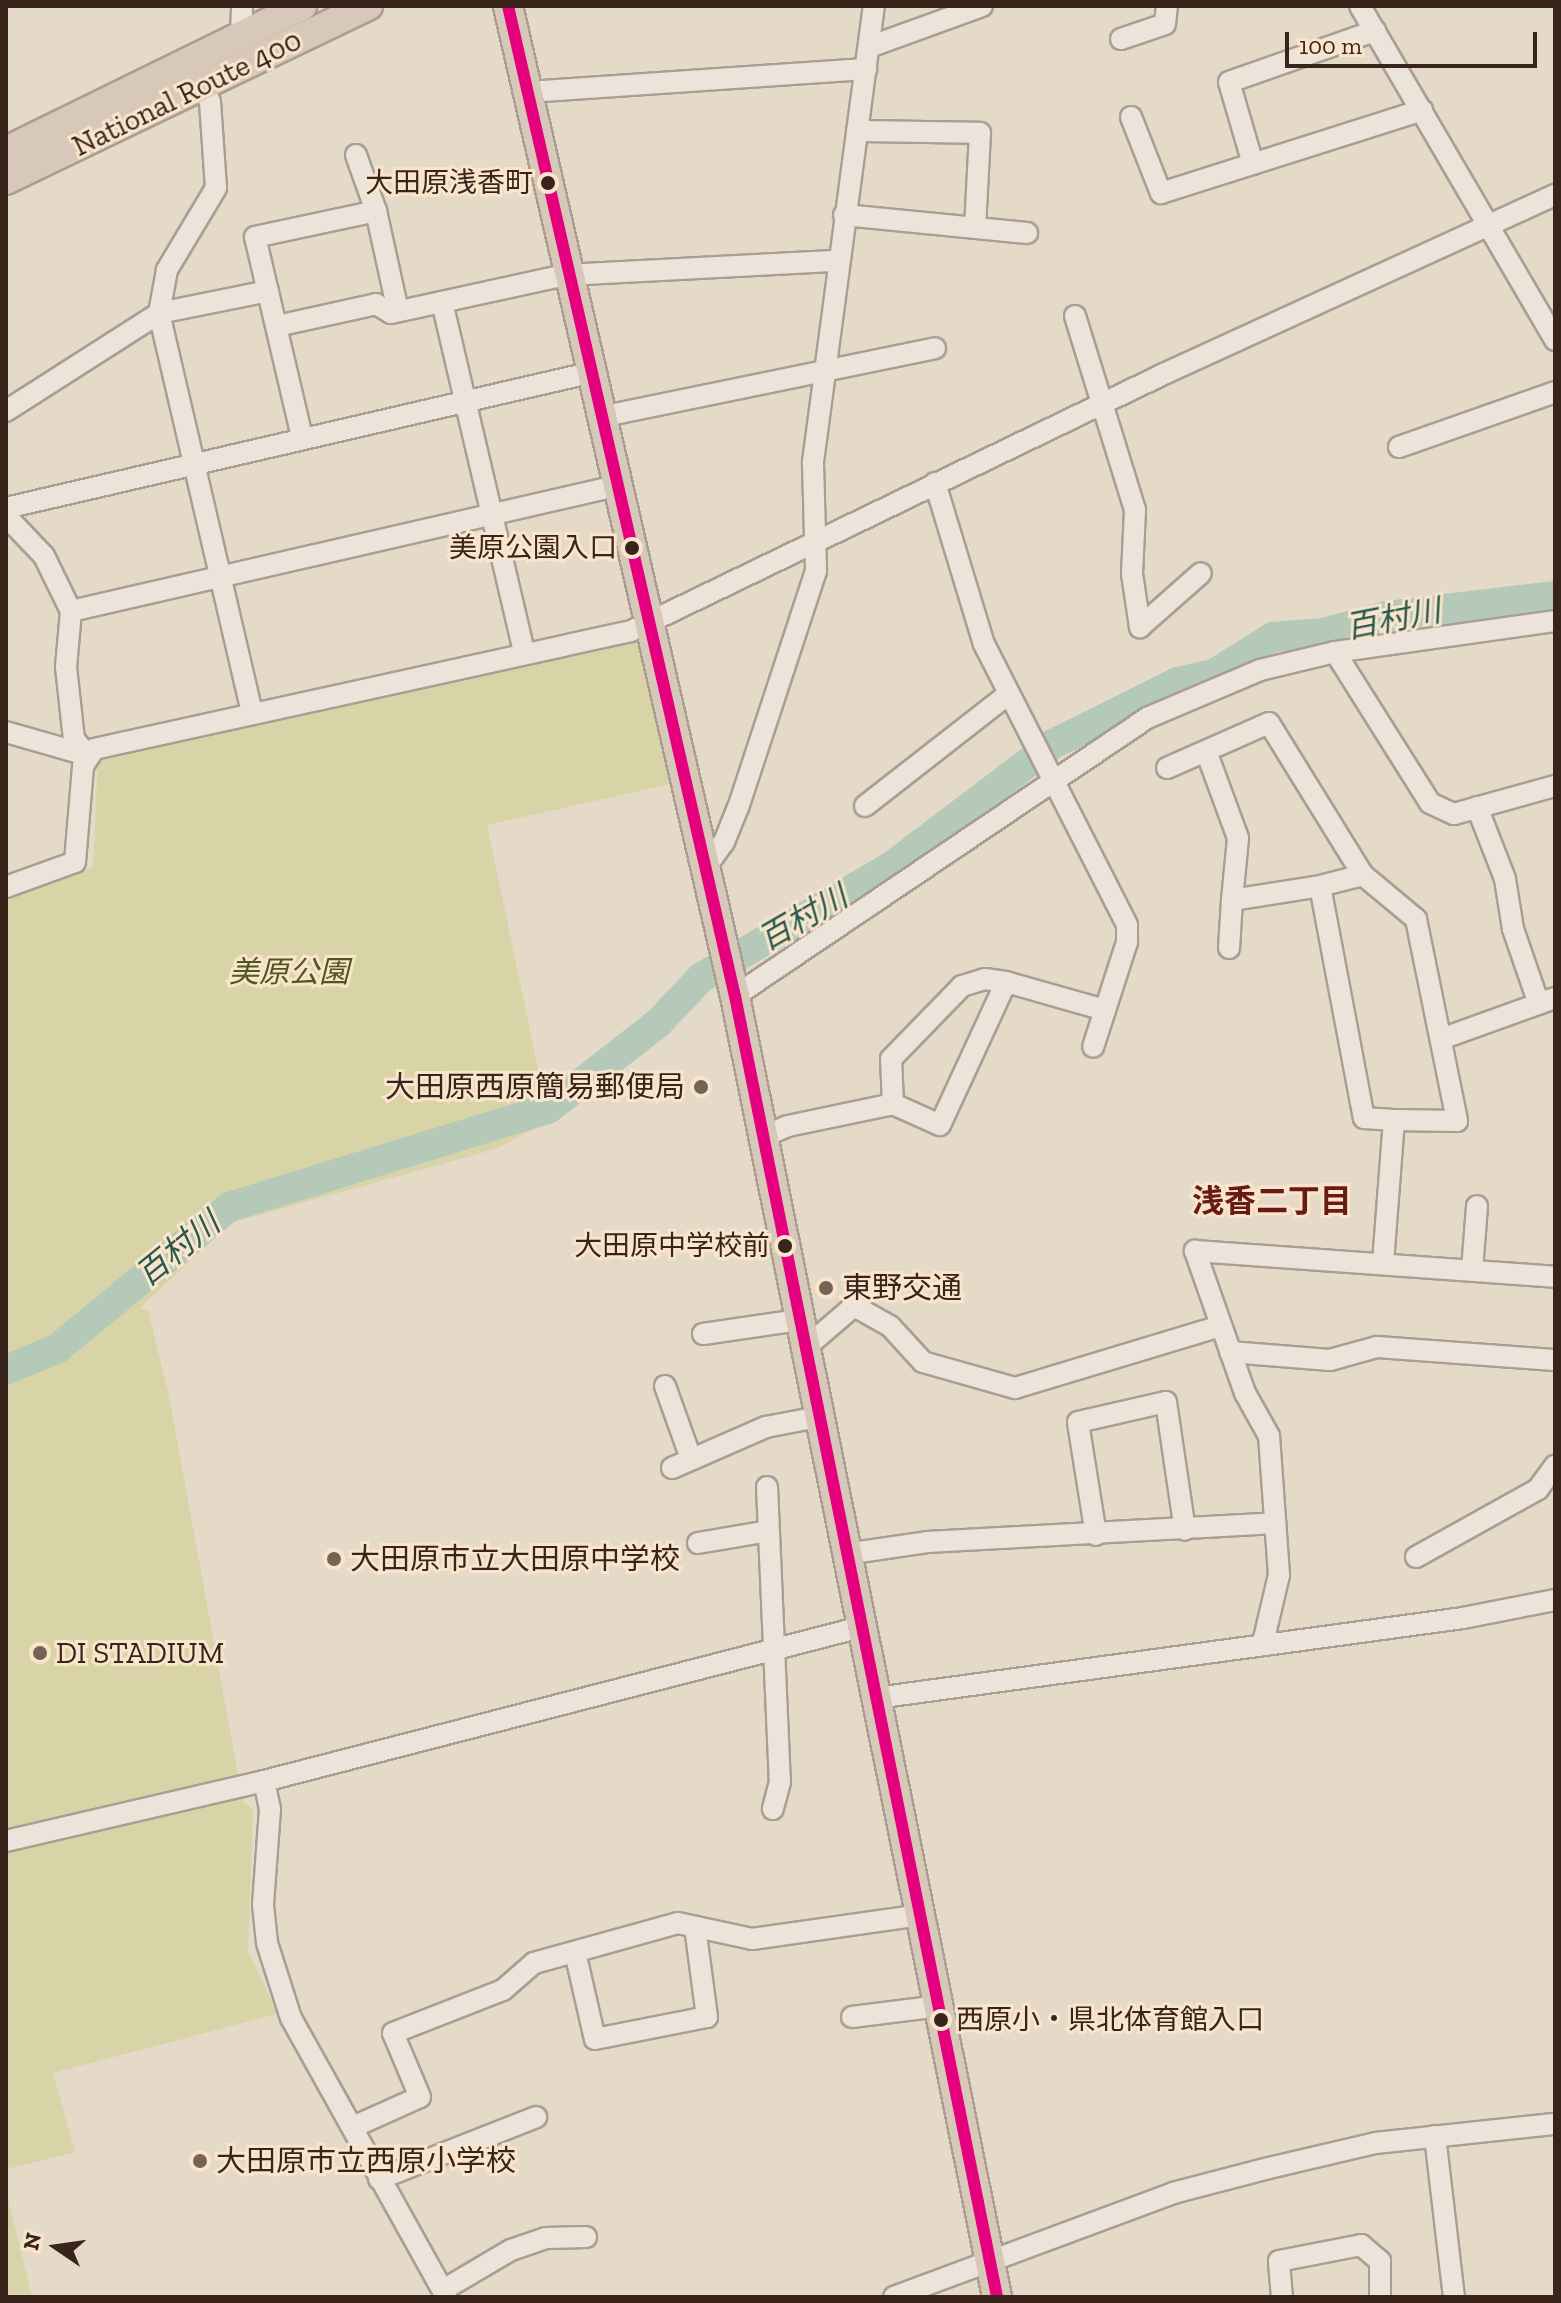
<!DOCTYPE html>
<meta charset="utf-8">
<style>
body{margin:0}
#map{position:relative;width:1561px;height:2303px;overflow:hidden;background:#e5d9c8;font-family:"Zilla Slab","Noto Sans JP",serif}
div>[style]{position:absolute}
.green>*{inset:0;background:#d9d4a8}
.river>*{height:30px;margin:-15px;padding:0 15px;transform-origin:15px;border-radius:15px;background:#b5c9b9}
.roads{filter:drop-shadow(2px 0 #a99e92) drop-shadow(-2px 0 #a99e92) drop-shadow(0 2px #a99e92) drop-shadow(0 -2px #a99e92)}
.minor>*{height:20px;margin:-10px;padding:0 10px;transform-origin:10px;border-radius:10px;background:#ece4db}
.highway>*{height:28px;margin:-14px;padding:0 14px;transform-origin:14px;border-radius:14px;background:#d8c8b9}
.bus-1>*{height:12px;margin:-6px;padding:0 6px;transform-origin:6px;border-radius:6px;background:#e5007d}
.dots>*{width:22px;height:22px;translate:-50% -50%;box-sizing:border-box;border:4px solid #f8e5cb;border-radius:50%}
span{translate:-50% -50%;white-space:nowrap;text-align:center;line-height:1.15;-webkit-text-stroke:6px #f8e5cb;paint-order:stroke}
.bus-label{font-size:28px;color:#38241a}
.right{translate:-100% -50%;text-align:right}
.left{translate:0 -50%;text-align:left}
.street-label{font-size:30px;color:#38241a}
.park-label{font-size:30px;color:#50561e;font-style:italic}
.poi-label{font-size:30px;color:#38241a}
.water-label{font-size:32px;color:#27594f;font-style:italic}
.neighbourhood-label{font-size:32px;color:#681b15;font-weight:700}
.frame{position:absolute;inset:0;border:8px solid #38241a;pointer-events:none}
.north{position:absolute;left:16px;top:2207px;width:80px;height:80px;-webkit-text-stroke:6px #f8e5cb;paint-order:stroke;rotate:283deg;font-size:22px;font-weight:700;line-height:32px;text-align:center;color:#38241a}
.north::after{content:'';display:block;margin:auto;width:28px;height:36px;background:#38241a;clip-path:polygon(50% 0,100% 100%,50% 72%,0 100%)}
.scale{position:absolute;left:1285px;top:32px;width:252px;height:36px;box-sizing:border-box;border:4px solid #38241a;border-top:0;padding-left:10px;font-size:24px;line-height:28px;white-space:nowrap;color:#38241a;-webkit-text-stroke:6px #f8e5cb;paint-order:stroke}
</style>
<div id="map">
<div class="green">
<div style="clip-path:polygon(637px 642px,671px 784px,487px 825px,549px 1121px,496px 1149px,231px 1223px,140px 1308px,148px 1310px,169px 1396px,243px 1802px,253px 1809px,248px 1950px,277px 2014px,53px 2073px,75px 2152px,6px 2169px,6px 899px,93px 867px,98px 761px,109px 754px,563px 652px)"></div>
<div style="clip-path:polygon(6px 2190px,32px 2297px,6px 2297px)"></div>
</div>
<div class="river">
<div style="left:6px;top:1370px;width:56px;rotate:-22.9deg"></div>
<div style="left:58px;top:1348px;width:222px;rotate:-39.5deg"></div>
<div style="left:229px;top:1207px;width:334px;rotate:-17.1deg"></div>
<div style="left:548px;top:1109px;width:140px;rotate:-38deg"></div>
<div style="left:658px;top:1023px;width:64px;rotate:-46.3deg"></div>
<div style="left:702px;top:977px;width:220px;rotate:-30.3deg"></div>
<div style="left:892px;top:866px;width:202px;rotate:-37.2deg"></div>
<div style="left:1053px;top:744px;width:140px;rotate:-26.4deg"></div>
<div style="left:1178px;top:682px;width:37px;rotate:-13deg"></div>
<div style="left:1214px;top:674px;width:70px;rotate:-32.1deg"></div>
<div style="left:1273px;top:637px;width:50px;rotate:-4.6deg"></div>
<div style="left:1323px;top:633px;width:66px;rotate:-14.9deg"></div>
<div style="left:1387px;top:616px;width:169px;rotate:-6.8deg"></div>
</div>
<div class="roads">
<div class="minor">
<div style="left:1360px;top:6px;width:387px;rotate:59.7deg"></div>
<div style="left:241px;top:36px;width:30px;rotate:-88deg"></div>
<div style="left:1121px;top:39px;width:46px;rotate:-18.8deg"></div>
<div style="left:1165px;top:24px;width:18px;rotate:-84deg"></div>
<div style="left:869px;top:47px;width:120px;rotate:-19.9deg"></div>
<div style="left:203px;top:85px;width:18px;rotate:68deg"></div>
<div style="left:210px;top:102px;width:86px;rotate:86deg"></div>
<div style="left:216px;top:188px;width:96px;rotate:120.9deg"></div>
<div style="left:167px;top:270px;width:44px;rotate:100.5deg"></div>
<div style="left:159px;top:313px;width:411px;rotate:76.9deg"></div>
<div style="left:527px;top:92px;width:340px;rotate:-3.9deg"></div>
<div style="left:1131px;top:117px;width:82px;rotate:68.5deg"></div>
<div style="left:1161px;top:193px;width:274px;rotate:-17.6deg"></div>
<div style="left:857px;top:131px;width:123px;rotate:0.9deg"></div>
<div style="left:980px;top:133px;width:95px;rotate:93deg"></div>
<div style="left:356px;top:155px;width:59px;rotate:70.3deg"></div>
<div style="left:376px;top:211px;width:102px;rotate:77.6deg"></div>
<div style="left:1253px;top:164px;width:85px;rotate:-106.3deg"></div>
<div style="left:1229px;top:82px;width:155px;rotate:-19.3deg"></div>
<div style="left:844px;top:215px;width:184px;rotate:5.6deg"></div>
<div style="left:442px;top:302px;width:359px;rotate:76.8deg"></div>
<div style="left:1075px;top:316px;width:203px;rotate:72.8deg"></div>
<div style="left:1135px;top:510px;width:64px;rotate:92.7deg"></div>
<div style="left:1132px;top:574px;width:54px;rotate:81.4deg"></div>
<div style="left:1140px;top:627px;width:81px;rotate:-41.5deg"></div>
<div style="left:277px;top:326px;width:101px;rotate:-12.5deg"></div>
<div style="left:376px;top:304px;width:17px;rotate:31deg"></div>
<div style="left:391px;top:313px;width:179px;rotate:-12.3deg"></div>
<div style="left:566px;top:275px;width:271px;rotate:-3deg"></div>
<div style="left:6px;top:411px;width:182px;rotate:-32.6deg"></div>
<div style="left:159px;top:313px;width:111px;rotate:-11.4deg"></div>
<div style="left:600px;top:417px;width:342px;rotate:-11.6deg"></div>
<div style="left:302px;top:437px;width:205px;rotate:-103.2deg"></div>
<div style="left:255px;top:237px;width:124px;rotate:-12.1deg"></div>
<div style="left:1399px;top:447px;width:165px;rotate:-19.4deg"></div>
<div style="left:935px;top:483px;width:168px;rotate:73.1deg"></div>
<div style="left:984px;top:644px;width:315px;rotate:63deg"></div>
<div style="left:1127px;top:925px;width:17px;rotate:90deg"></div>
<div style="left:1127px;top:942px;width:110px;rotate:107.9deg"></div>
<div style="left:6px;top:508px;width:598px;rotate:-13.04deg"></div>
<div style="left:6px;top:516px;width:55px;rotate:46.5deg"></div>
<div style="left:44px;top:556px;width:61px;rotate:63.9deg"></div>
<div style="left:71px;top:611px;width:56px;rotate:95.1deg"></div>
<div style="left:66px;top:667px;width:72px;rotate:83.7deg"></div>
<div style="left:74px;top:739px;width:21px;rotate:51deg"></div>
<div style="left:71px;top:611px;width:559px;rotate:-12.92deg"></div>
<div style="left:1335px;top:652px;width:178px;rotate:57.8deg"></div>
<div style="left:1430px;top:803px;width:26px;rotate:25deg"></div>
<div style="left:1454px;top:814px;width:105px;rotate:-15.5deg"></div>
<div style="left:6px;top:732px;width:84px;rotate:15.9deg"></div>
<div style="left:1206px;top:751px;width:93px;rotate:69.8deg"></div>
<div style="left:1238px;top:838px;width:62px;rotate:95.5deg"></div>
<div style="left:1232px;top:900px;width:89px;rotate:-9deg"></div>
<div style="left:1167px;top:768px;width:111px;rotate:-23.8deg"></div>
<div style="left:1269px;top:723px;width:179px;rotate:58.3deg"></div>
<div style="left:1363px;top:875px;width:44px;rotate:165.7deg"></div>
<div style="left:1320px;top:886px;width:236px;rotate:79.3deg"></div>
<div style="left:1364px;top:1118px;width:30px;rotate:4deg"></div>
<div style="left:1394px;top:1120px;width:144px;rotate:94.4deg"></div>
<div style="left:865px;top:806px;width:180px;rotate:-38deg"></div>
<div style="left:1477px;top:807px;width:77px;rotate:68.7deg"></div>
<div style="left:1505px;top:879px;width:51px;rotate:80.9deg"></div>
<div style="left:1513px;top:929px;width:79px;rotate:70.9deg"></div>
<div style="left:705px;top:868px;width:32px;rotate:-54deg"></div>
<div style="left:724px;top:842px;width:37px;rotate:-68deg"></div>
<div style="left:738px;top:808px;width:250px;rotate:-71.8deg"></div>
<div style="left:816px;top:571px;width:109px;rotate:-91.6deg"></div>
<div style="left:813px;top:462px;width:460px;rotate:-82.4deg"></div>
<div style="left:1363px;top:875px;width:69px;rotate:39.7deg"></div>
<div style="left:1416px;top:919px;width:206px;rotate:78.5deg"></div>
<div style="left:1457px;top:1121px;width:63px;rotate:-179.1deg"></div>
<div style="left:6px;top:887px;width:73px;rotate:-19.9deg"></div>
<div style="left:75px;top:862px;width:96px;rotate:-85.2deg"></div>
<div style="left:83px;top:766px;width:20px;rotate:-57deg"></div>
<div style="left:94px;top:749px;width:550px;rotate:-12.39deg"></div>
<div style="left:631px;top:631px;width:594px;rotate:-25.75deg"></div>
<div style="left:1166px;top:373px;width:428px;rotate:-24.6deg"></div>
<div style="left:1229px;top:948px;width:48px;rotate:-86.4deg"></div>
<div style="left:735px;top:996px;width:497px;rotate:-34deg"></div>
<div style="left:1147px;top:718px;width:123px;rotate:-23deg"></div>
<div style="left:1260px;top:670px;width:77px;rotate:-13.5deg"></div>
<div style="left:1335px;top:652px;width:222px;rotate:-8deg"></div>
<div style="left:1441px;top:1039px;width:121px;rotate:-19.8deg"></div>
<div style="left:893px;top:1104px;width:45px;rotate:-92.5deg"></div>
<div style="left:891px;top:1059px;width:102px;rotate:-45.8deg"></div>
<div style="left:962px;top:986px;width:24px;rotate:-17deg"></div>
<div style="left:985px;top:979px;width:21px;rotate:8deg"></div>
<div style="left:1006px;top:982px;width:103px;rotate:15.8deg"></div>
<div style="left:762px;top:1137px;width:28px;rotate:-23deg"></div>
<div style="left:788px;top:1126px;width:107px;rotate:-11.8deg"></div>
<div style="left:893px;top:1104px;width:51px;rotate:24.1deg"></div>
<div style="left:940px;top:1125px;width:157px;rotate:-65.2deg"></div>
<div style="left:1472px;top:1270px;width:64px;rotate:-85.5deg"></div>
<div style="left:703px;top:1334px;width:97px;rotate:-8.3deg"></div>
<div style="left:804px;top:1349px;width:66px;rotate:-40.7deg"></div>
<div style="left:854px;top:1306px;width:41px;rotate:29.1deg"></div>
<div style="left:890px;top:1326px;width:49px;rotate:47.5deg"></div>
<div style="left:923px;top:1362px;width:96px;rotate:15.8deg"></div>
<div style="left:1015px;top:1388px;width:214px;rotate:-16.8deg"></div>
<div style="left:1230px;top:1352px;width:100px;rotate:4.6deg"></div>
<div style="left:1330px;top:1360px;width:49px;rotate:-15.5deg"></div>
<div style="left:1377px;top:1347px;width:178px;rotate:4.2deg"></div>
<div style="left:665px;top:1386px;width:74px;rotate:70.3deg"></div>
<div style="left:672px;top:1468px;width:103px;rotate:-23.6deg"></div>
<div style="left:766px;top:1427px;width:53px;rotate:-10.9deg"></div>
<div style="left:767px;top:1487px;width:295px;rotate:87.5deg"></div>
<div style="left:780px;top:1782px;width:28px;rotate:105deg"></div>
<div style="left:1096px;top:1535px;width:114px;rotate:-99.1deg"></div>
<div style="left:1078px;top:1422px;width:90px;rotate:-12.8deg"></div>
<div style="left:1166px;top:1402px;width:129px;rotate:81.6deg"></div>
<div style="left:698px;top:1543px;width:71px;rotate:-9.7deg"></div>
<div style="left:846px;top:1554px;width:82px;rotate:-8.4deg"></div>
<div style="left:927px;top:1542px;width:349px;rotate:-3.1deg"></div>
<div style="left:1416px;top:1557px;width:140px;rotate:-29.1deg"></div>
<div style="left:1538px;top:1489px;width:29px;rotate:-54deg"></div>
<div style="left:1263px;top:1643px;width:70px;rotate:-76.8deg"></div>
<div style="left:1279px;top:1575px;width:139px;rotate:-94.1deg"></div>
<div style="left:1269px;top:1436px;width:49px;rotate:-119.2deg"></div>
<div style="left:1245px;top:1393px;width:151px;rotate:-109.4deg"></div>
<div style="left:1195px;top:1251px;width:361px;rotate:4.1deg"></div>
<div style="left:876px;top:1698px;width:592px;rotate:-7.76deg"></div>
<div style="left:1463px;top:1618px;width:94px;rotate:-11.1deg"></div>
<div style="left:264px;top:1781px;width:29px;rotate:78deg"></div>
<div style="left:270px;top:1809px;width:96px;rotate:94.2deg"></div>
<div style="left:263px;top:1905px;width:38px;rotate:84deg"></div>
<div style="left:267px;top:1943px;width:79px;rotate:72.3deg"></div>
<div style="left:291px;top:2018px;width:319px;rotate:60.9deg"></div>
<div style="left:6px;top:1841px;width:265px;rotate:-13.1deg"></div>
<div style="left:264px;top:1781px;width:617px;rotate:-14.46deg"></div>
<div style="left:575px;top:1952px;width:89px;rotate:77.1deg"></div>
<div style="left:595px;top:2039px;width:114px;rotate:-11.1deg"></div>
<div style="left:707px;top:2017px;width:91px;rotate:-97.6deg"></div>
<div style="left:852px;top:2017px;width:88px;rotate:-7.2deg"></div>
<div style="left:353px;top:2127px;width:73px;rotate:-24.1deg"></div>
<div style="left:420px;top:2097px;width:69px;rotate:-112.9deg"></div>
<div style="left:393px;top:2033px;width:118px;rotate:-21.4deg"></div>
<div style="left:503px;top:1990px;width:41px;rotate:-41.1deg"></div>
<div style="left:534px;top:1963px;width:149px;rotate:-15.5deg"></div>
<div style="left:678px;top:1923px;width:76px;rotate:12.2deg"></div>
<div style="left:752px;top:1939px;width:170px;rotate:-8.1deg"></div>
<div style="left:1435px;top:2136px;width:162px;rotate:83.3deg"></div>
<div style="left:379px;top:2179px;width:169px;rotate:-21.5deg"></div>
<div style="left:443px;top:2290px;width:79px;rotate:-30.5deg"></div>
<div style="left:511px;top:2250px;width:37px;rotate:-19deg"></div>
<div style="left:546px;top:2238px;width:40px;rotate:-1.4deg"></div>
<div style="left:894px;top:2297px;width:298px;rotate:-20.4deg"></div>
<div style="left:1173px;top:2193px;width:99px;rotate:-14.6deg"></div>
<div style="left:1269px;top:2168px;width:110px;rotate:-13.2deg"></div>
<div style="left:1376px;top:2143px;width:180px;rotate:-6.1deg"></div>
<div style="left:1282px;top:2297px;width:36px;rotate:-95deg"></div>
<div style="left:1279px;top:2261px;width:84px;rotate:-11deg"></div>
<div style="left:1361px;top:2245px;width:25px;rotate:40deg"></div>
<div style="left:1380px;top:2261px;width:36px;rotate:90deg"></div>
</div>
<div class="highway">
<div style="left:508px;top:6px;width:1016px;rotate:77.09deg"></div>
<div style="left:735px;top:996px;width:1327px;rotate:78.61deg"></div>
<div style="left:6px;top:151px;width:330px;rotate:-26.1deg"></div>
<div style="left:6px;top:180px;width:402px;rotate:-25.7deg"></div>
</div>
</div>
<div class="bus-1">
<div style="left:508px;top:6px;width:1016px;rotate:77.09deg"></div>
<div style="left:735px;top:996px;width:1327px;rotate:78.61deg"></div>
</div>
<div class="dots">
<div style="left:548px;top:183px;background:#38241a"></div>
<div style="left:632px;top:548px;background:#38241a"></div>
<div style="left:701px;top:1087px;background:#756357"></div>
<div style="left:785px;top:1246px;background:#38241a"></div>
<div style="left:826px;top:1288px;background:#756357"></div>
<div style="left:334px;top:1559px;background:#756357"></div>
<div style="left:40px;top:1653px;background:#756357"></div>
<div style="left:941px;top:2020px;background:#38241a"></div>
<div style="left:200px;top:2161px;background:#756357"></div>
</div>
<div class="bus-label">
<span class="right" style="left:533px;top:183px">大田原浅香町</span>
<span class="right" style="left:617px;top:548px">美原公園入口</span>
<span class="right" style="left:770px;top:1246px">大田原中学校前</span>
<span class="left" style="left:956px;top:2020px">西原小・県北体育館入口</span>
</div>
<div class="street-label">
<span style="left:187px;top:93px;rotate:-26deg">National Route 400</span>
</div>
<div class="park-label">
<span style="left:289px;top:972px">美原公園</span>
</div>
<div class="poi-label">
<span class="right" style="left:685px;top:1087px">大田原西原簡易郵便局</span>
<span class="left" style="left:842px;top:1288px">東野交通</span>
<span class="left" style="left:350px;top:1559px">大田原市立大田原中学校</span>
<span class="left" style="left:56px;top:1653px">DI STADIUM</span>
<span class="left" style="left:216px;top:2161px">大田原市立西原小学校</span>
</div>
<div class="water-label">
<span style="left:1393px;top:619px;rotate:-11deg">百村川</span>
<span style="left:803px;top:918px;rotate:-30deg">百村川</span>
<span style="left:178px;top:1249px;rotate:-39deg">百村川</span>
</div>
<div class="neighbourhood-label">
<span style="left:1272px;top:1201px">浅香二丁目</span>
</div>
<div class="frame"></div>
<div class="north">N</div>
<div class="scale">100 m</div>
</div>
